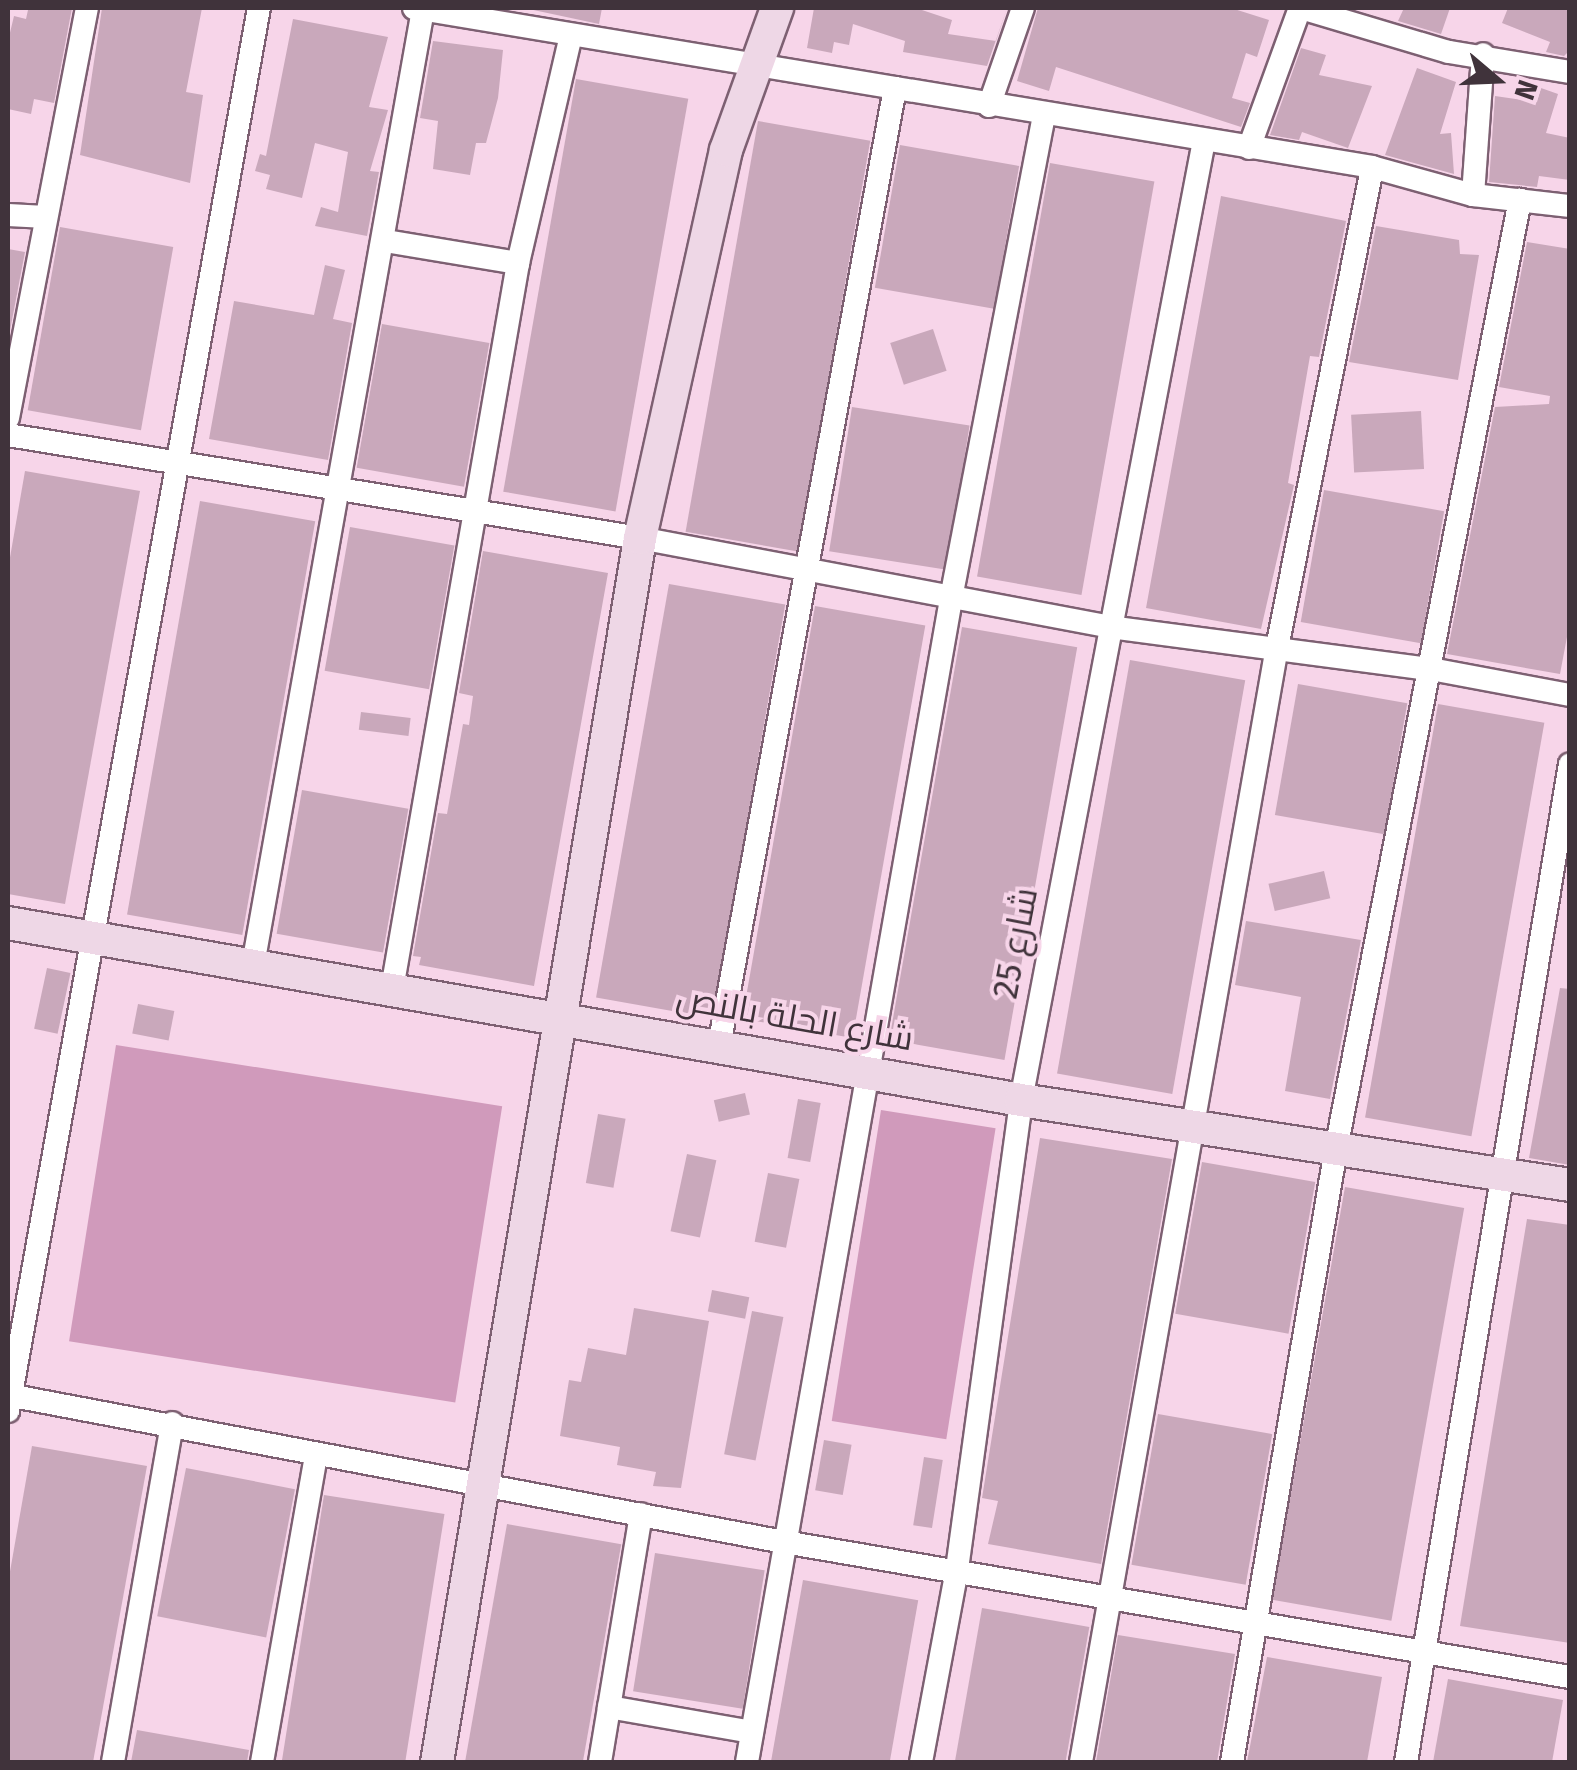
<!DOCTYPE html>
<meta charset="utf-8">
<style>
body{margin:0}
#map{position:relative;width:1577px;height:1770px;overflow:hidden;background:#f7d5e9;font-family:"Fira Sans",Cairo,sans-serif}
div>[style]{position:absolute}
.green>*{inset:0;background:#d09abb;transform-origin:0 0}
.building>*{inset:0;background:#c9a8bb;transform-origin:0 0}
.roads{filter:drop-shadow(2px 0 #7d6072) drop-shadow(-2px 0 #7d6072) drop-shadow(0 2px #7d6072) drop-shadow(0 -2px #7d6072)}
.street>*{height:22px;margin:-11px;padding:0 11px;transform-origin:11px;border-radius:11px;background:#fff}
.secondary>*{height:32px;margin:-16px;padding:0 16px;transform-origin:16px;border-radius:16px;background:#eed7e6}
span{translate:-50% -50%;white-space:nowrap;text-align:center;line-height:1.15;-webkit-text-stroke:8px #f7d5e9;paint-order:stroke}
.street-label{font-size:35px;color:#40333b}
.frame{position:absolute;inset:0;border:10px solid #40333b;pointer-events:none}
.north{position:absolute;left:1447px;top:30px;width:100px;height:100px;-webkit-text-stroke:8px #f7d5e9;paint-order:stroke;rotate:109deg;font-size:28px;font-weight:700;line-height:40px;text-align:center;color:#40333b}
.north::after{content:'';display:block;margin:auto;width:35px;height:45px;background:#40333b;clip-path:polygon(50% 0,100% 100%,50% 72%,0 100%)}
</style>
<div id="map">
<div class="green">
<div style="left:116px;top:1045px;width:391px;height:300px;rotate:9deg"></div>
<div style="left:881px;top:1110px;width:116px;height:315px;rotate:9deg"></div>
</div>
<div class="building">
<div style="clip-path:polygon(39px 8px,72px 8px,54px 103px,34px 99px,31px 114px,8px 109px,8px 41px,14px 16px,26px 19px,28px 10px)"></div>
<div style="clip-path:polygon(102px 8px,202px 8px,186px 92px,203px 95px,190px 183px,80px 155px)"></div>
<div style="clip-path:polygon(524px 8px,602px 8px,599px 24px)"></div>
<div style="clip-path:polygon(814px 8px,916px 8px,952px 20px,948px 34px,996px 41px,1007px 8px,987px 66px,903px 52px,905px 41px,853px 24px,849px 45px,834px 42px,832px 53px,807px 48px)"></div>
<div style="clip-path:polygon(1038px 8px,1231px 8px,1269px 20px,1257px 57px,1246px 53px,1232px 98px,1250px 103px,1241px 127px,1056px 67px,1049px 91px,1017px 81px)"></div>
<div style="clip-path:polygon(1404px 8px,1450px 8px,1441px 34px,1398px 21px)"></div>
<div style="clip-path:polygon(1508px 8px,1570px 8px,1570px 50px,1564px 56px,1546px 52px,1550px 42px,1502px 23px)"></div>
<div style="clip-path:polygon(293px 19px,388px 37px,369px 107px,388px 110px,370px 171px,379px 172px,367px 236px,315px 226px,321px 207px,338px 212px,348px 152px,315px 143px,302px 198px,266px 189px,270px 175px,255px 171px,260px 154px,266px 156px)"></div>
<div style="clip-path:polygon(433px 41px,503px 50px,498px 98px,486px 143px,476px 143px,470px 175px,433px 169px,438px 121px,420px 118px)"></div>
<div style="clip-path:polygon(1301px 48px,1326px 55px,1319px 75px,1372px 86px,1348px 148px,1302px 132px,1299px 140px,1270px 135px)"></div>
<div style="clip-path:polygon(1417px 68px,1456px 82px,1440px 134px,1451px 133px,1454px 174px,1385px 155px)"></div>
<div style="left:576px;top:79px;width:114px;height:419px;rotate:10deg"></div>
<div style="clip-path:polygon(1541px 88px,1558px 94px,1546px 133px,1570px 138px,1570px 180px,1539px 176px,1537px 187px,1489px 182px,1495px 96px,1537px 102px)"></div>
<div style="left:758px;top:121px;width:114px;height:417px;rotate:10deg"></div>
<div style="left:900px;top:145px;width:121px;height:145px;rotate:10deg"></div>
<div style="left:1050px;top:163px;width:106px;height:420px;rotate:10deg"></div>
<div style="clip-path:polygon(1221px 196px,1346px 221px,1319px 357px,1310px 356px,1288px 483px,1294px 485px,1261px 629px,1146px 608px)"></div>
<div style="clip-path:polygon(1376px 226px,1459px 240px,1460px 254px,1479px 255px,1458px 380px,1349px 362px)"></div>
<div style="left:60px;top:227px;width:115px;height:186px;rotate:10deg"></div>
<div style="clip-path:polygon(1527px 242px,1570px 249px,1570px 621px,1560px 674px,1447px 654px,1495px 407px,1549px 404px,1550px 396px,1499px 387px)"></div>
<div style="clip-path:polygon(8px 249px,25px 252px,8px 341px)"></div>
<div style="clip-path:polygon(325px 265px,345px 270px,333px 319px,352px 323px,328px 460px,209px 439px,234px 301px,314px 315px)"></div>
<div style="left:382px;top:324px;width:109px;height:146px;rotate:10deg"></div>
<div style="left:933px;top:329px;width:44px;height:45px;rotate:72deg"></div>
<div style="left:852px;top:407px;width:119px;height:146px;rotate:9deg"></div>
<div style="left:1421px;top:411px;width:58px;height:70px;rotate:87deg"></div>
<div style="clip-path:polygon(25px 471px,140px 491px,65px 904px,8px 894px,8px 569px)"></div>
<div style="left:1324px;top:490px;width:122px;height:134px;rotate:10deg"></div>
<div style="left:200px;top:501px;width:117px;height:420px;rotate:10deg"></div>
<div style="left:350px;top:527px;width:106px;height:146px;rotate:10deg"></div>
<div style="clip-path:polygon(483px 551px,608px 573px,534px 986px,419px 965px,421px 957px,413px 956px,438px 813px,447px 814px,463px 724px,469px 725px,473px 696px,459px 693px)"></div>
<div style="left:669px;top:584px;width:118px;height:420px;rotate:10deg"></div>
<div style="left:815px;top:606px;width:112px;height:419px;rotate:10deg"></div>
<div style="left:962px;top:627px;width:117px;height:419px;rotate:10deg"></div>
<div style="left:1130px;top:660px;width:117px;height:420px;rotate:10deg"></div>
<div style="left:1298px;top:684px;width:111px;height:133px;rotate:10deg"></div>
<div style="left:1438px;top:704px;width:108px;height:420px;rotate:10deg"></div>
<div style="left:361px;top:712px;width:50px;height:18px;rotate:7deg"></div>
<div style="left:302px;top:790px;width:108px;height:146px;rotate:10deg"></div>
<div style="left:1324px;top:871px;width:28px;height:57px;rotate:77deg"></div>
<div style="clip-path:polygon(1246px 921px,1361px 940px,1330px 1099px,1285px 1091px,1301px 997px,1235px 985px)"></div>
<div style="left:47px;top:968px;width:24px;height:62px;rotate:12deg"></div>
<div style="clip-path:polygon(1560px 988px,1570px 989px,1570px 1165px,1529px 1158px)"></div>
<div style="left:138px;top:1004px;width:37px;height:30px;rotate:11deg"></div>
<div style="left:745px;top:1093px;width:22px;height:32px;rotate:77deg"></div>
<div style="left:798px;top:1099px;width:23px;height:60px;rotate:10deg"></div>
<div style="left:598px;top:1114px;width:28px;height:70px;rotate:10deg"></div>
<div style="clip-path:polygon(1040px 1138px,1172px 1159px,1101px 1564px,988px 1544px,998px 1501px,982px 1498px)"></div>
<div style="left:687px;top:1154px;width:30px;height:79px;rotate:12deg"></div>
<div style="left:1202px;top:1162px;width:115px;height:154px;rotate:10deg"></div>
<div style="left:768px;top:1173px;width:32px;height:70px;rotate:11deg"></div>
<div style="left:1345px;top:1187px;width:121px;height:419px;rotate:10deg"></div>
<div style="clip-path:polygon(1527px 1219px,1570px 1225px,1570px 1643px,1460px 1626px)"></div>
<div style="left:712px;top:1290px;width:38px;height:22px;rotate:11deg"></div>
<div style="clip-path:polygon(634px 1308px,709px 1321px,681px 1488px,653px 1486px,656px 1472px,617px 1465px,620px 1447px,560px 1436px,569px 1380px,581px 1382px,588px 1348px,626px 1355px)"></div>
<div style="left:752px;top:1311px;width:32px;height:146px;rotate:11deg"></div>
<div style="left:1158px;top:1414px;width:116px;height:153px;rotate:10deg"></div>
<div style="left:824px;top:1440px;width:28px;height:51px;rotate:10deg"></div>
<div style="clip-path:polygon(32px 1446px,147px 1466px,93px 1762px,8px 1762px,8px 1583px)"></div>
<div style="left:924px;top:1457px;width:19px;height:69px;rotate:9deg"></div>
<div style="left:186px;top:1468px;width:111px;height:151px;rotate:11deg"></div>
<div style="left:324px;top:1495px;width:122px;height:270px;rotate:9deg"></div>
<div style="left:507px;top:1524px;width:116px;height:242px;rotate:10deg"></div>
<div style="left:655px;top:1553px;width:111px;height:140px;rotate:9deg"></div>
<div style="left:803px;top:1580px;width:117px;height:185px;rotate:10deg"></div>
<div style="left:982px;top:1608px;width:109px;height:157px;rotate:10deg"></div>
<div style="clip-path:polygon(1118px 1635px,1235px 1654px,1217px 1762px,1096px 1762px)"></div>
<div style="clip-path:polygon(1267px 1657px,1382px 1677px,1367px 1762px,1247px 1762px)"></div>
<div style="clip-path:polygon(1448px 1679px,1563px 1700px,1552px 1762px,1433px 1762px)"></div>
<div style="clip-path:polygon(137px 1730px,249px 1750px,247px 1762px,131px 1762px)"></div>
</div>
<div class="roads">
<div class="street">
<div style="left:414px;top:8px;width:971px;rotate:9.42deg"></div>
<div style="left:1372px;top:167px;width:105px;rotate:15.5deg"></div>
<div style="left:1473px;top:195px;width:98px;rotate:6.5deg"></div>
<div style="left:1301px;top:8px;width:154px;rotate:16.6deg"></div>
<div style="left:1449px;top:52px;width:123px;rotate:9.4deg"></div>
<div style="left:989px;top:106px;width:104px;rotate:-70.9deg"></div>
<div style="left:1249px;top:148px;width:149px;rotate:-70deg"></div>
<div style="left:1473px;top:195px;width:141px;rotate:-85.9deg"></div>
<div style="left:8px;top:215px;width:38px;rotate:3deg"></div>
<div style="left:385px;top:241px;width:135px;rotate:9.4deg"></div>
<div style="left:8px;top:418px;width:418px;rotate:-79.1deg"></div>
<div style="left:8px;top:435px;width:640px;rotate:9.26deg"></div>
<div style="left:640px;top:538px;width:478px;rotate:10.7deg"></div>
<div style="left:1110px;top:627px;width:324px;rotate:7.5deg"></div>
<div style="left:1431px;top:669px;width:141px;rotate:10.6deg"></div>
<div style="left:253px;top:965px;width:970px;rotate:-79.91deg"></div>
<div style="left:392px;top:989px;width:737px;rotate:-80.15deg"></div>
<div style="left:518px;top:263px;width:234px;rotate:-76.9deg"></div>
<div style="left:719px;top:1046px;width:974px;rotate:-79.59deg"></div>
<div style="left:8px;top:1395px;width:790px;rotate:10.73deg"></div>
<div style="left:784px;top:1542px;width:798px;rotate:9.75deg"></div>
<div style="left:8px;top:1411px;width:1425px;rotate:-79.86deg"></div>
<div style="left:609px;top:1707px;width:145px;rotate:9.9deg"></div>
<div style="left:113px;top:1762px;width:344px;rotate:-80.1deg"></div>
<div style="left:262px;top:1762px;width:312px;rotate:-80deg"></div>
<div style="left:600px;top:1762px;width:251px;rotate:-80.6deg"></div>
<div style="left:747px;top:1762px;width:1187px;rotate:-80.05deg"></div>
<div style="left:952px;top:593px;width:486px;rotate:-79.1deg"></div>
<div style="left:921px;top:1762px;width:196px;rotate:-79.4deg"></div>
<div style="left:957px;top:1569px;width:473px;rotate:-82.2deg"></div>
<div style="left:1021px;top:1100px;width:976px;rotate:-79.2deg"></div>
<div style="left:1081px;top:1762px;width:1126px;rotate:-80.03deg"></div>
<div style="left:1276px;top:653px;width:495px;rotate:-78.8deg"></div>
<div style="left:1232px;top:1762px;width:622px;rotate:-80.37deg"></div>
<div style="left:1336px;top:1149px;width:967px;rotate:-79.03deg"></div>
<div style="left:1406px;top:1762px;width:1011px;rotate:-80.67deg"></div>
</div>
<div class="secondary">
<div style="left:8px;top:923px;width:1028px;rotate:9.91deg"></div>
<div style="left:1021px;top:1100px;width:556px;rotate:8.8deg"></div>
<div style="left:437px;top:1762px;width:1241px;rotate:-80.58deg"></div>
<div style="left:640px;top:538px;width:397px;rotate:-77.5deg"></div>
<div style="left:726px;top:150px;width:151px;rotate:-70.2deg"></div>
</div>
</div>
<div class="street-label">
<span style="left:1015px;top:943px;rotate:-79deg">شارع 25</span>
<span style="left:795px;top:1018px;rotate:10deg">شارع الحلة بالنص</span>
</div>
<div class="frame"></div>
<div class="north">N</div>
</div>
